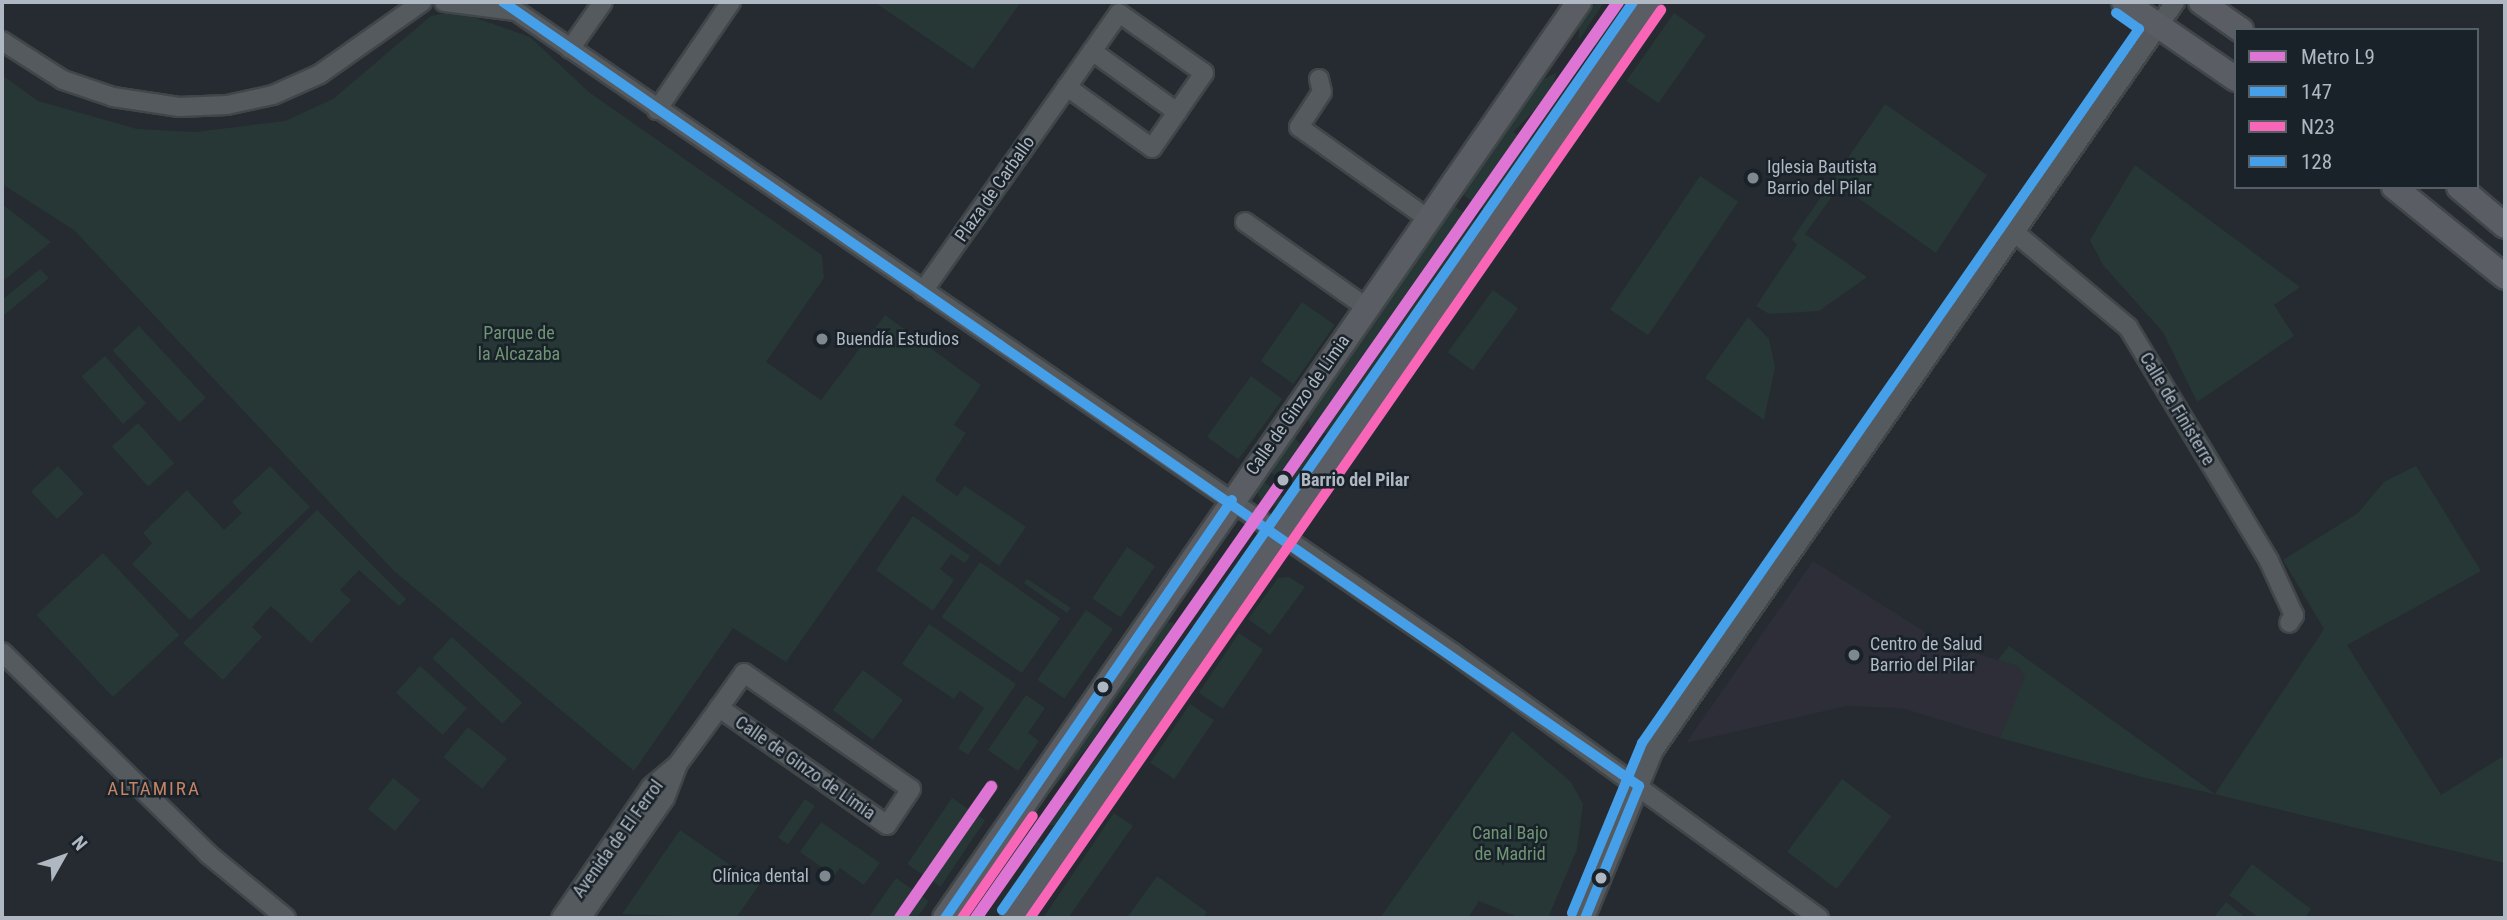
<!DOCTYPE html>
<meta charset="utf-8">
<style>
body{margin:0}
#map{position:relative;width:2507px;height:920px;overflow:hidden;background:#252b30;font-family:"Roboto Condensed",sans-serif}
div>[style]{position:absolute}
.medical>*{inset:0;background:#2e2e39}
.green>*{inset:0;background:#263736;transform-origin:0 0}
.roads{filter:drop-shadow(2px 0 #414649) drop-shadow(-2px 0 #414649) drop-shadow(0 2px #414649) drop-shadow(0 -2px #414649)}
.street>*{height:18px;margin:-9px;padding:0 9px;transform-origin:9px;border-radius:9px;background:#555a5f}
.secondary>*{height:24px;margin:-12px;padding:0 12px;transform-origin:12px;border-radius:12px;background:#5a5d63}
.bus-1>*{height:10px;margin:-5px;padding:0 5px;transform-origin:5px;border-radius:5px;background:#46a0e9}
.bus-2>*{height:10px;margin:-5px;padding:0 5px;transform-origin:5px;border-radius:5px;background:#fa66b7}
.bus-3>*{height:10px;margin:-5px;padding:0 5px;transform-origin:5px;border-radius:5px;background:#46a0e9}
.metro-1>*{height:12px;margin:-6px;padding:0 6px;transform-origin:6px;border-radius:6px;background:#de75d5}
.dots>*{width:19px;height:19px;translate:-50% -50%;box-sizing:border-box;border:4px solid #1a2229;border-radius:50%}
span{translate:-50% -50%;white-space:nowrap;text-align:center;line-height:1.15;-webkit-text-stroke:5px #1a2229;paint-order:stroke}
.poi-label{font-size:18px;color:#afb8c2}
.left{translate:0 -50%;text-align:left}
.right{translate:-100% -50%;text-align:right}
.street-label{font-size:18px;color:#afb8c2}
.park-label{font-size:18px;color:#709574}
.stop-label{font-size:18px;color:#afb8c2;font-weight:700}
.neighbourhood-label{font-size:19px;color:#c78464;letter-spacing:2px}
.frame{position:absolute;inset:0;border:4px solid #afb8c2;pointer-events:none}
.legend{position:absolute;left:2234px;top:28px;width:245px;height:161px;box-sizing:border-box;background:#1a2229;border:2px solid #565e66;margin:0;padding:9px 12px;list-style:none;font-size:21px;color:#afb8c2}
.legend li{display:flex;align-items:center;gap:14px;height:35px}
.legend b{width:35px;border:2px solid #565e66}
.north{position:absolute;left:28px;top:822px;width:70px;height:70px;-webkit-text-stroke:5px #1a2229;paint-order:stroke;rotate:50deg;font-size:19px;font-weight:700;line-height:28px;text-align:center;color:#afb8c2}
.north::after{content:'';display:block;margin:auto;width:24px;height:32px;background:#afb8c2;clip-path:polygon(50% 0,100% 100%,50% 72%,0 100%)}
</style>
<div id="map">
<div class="medical">
<div style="clip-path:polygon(1813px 561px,1966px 658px,1971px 652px,2018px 666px,2026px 677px,2000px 738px,1902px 708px,1846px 706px,1686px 743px)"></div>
</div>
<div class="green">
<div style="clip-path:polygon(874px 2px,1021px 2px,973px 69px)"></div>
<div style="clip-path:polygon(1596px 2px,1604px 2px,1579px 40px,1579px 26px)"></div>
<div style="clip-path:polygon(1619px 2px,1635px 2px,1606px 43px,1596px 47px,1597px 29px)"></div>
<div style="clip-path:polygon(456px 11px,530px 37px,590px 93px,822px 255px,824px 278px,766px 362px,821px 400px,885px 315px,981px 385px,954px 425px,966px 433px,935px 480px,957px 496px,965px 486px,1026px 527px,999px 566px,903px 495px,786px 662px,733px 628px,634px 771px,394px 571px,74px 230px,2px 184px,2px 75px,38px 101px,137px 129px,195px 132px,285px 121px,333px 99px,431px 16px)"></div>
<div style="left:1674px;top:13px;width:39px;height:83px;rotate:35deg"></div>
<div style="clip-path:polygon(1557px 72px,1550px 95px,1513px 132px,1525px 140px,1532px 137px,1570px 82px,1570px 91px,1488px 212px,1462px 194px,1544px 79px)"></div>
<div style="clip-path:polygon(1885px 104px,1987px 175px,1936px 253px,1840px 185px,1805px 234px,1867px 277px,1819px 311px,1769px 314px,1756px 306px,1797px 245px,1792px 239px)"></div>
<div style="clip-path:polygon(2135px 165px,2300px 287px,2274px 305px,2294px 336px,2197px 402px,2163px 332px,2103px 265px,2090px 240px)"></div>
<div style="left:1700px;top:176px;width:46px;height:161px;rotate:34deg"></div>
<div style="clip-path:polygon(2px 204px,51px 242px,2px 282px)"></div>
<div style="clip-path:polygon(1454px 206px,1480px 224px,1333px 433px,1313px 433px,1307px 417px)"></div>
<div style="clip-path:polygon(40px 269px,49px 278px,3px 316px,2px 300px)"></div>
<div style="left:1493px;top:290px;width:31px;height:77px;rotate:36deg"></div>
<div style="left:1302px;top:302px;width:40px;height:72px;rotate:35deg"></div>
<div style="clip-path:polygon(1748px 317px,1769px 339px,1775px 367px,1764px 420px,1705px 378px)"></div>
<div style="left:139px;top:326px;width:98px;height:36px;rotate:47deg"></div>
<div style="left:105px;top:356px;width:63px;height:31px;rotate:49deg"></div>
<div style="left:1251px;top:376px;width:39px;height:75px;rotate:36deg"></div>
<div style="left:138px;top:423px;width:54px;height:35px;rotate:48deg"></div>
<div style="clip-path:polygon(1294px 437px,1309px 454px,1320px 455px,1296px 491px,1269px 471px)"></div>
<div style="left:58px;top:466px;width:38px;height:37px;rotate:47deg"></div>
<div style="clip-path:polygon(270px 466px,310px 507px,190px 620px,132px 564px,152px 543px,143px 533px,187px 490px,224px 530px,242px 513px,232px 502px)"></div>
<div style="clip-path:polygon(2416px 466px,2481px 571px,2347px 645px,2441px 795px,2505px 755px,2505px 863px,2146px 778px,2000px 738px,2025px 677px,2018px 666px,1998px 660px,2009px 646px,2215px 794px,2324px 629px,2283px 560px,2358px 513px,2384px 482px)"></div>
<div style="clip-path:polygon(1263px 481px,1288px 500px,1285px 504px,1265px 508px,1257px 493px)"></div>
<div style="clip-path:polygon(317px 510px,406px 599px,399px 606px,359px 570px,340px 590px,351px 600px,311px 643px,271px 606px,252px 627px,262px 637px,223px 680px,183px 643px)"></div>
<div style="clip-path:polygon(913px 516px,970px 556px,965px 563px,951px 554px,940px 569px,954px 580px,933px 611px,876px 570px)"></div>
<div style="left:1127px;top:547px;width:34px;height:62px;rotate:34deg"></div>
<div style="left:103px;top:553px;width:112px;height:91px;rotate:47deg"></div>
<div style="left:980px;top:562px;width:98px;height:67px;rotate:35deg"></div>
<div style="clip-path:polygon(1233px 568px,1237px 571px,1211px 607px,1207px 602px)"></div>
<div style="clip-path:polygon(1289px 577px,1305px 587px,1270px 635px,1248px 619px,1278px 578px)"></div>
<div style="clip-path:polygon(1027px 579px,1071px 608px,1067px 613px,1024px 583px)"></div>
<div style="left:1086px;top:610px;width:33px;height:85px;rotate:35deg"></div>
<div style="clip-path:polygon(1173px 622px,1176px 633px,1165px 650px,1116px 701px,1094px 739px,1034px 812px,1167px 623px)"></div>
<div style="clip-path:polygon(929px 624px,1016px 684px,968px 755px,958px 748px,984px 708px,960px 691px,954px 699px,902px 664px)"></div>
<div style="clip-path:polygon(1190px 632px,1187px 643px,1062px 826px,1049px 825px,1057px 804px,1073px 801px,1080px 779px,1116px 734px,1120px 714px,1169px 664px)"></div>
<div style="left:1239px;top:633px;width:29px;height:72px;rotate:34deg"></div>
<div style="left:452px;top:637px;width:96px;height:29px;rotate:43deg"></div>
<div style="left:420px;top:666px;width:63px;height:36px;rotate:42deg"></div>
<div style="left:863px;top:670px;width:50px;height:50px;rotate:37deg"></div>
<div style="clip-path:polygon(1026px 695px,1045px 708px,1028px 733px,1039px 741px,1018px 771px,988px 750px)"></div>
<div style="left:1190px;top:704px;width:29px;height:71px;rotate:34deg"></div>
<div style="left:468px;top:727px;width:50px;height:39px;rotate:39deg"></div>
<div style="clip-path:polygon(1512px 731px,1571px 782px,1583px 804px,1577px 849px,1548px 918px,1520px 918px,1479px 901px,1468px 918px,1380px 918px)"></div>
<div style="left:393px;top:778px;width:35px;height:40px;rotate:39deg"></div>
<div style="left:1842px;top:779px;width:62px;height:91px;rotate:37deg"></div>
<div style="left:952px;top:798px;width:40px;height:80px;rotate:34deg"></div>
<div style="left:805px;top:799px;width:12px;height:47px;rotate:35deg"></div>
<div style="clip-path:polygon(1114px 813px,1133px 826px,1068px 918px,1043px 918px)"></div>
<div style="clip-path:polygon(821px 822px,880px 863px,864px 885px,840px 868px,834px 876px,800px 852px)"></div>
<div style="clip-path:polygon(680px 830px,759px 885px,736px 918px,622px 914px)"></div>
<div style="clip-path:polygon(1022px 830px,1027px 833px,1009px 867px,961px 918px)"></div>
<div style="clip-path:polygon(1037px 841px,1046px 847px,990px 918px,1023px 870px)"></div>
<div style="clip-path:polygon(2252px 864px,2311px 909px,2305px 918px,2259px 918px,2229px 895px)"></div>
<div style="clip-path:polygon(1157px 876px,1207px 912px,1203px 918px,1127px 918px)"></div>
<div style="clip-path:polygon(896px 878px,929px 901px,917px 918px,868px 918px)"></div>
<div style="clip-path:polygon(2226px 902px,2246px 918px,2213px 918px)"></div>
</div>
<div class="roads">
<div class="street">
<div style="left:444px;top:2px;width:71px;rotate:7.3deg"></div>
<div style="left:503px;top:2px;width:1152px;rotate:34.42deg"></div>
<div style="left:1453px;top:653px;width:452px;rotate:35.9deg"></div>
<div style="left:1119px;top:13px;width:104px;rotate:35.2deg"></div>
<div style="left:1204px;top:73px;width:91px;rotate:124.7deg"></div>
<div style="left:1152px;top:148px;width:105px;rotate:-144.3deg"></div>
<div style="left:1067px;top:87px;width:90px;rotate:-54.9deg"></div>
<div style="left:2px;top:41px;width:72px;rotate:32.6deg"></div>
<div style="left:63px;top:80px;width:53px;rotate:18.8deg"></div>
<div style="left:113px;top:97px;width:67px;rotate:8.6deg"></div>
<div style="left:179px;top:107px;width:48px;rotate:-2.4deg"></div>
<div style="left:227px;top:105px;width:47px;rotate:-12.3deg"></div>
<div style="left:273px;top:95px;width:51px;rotate:-24.1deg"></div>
<div style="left:320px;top:74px;width:125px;rotate:-35.2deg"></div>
<div style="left:570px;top:49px;width:57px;rotate:-54.9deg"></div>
<div style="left:1092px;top:51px;width:105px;rotate:35.7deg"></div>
<div style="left:1319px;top:79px;width:13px;rotate:77deg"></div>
<div style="left:1322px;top:92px;width:42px;rotate:123.3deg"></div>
<div style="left:1299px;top:127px;width:161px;rotate:35.4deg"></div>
<div style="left:657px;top:110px;width:131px;rotate:-55.6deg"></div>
<div style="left:1245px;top:222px;width:148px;rotate:35.1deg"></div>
<div style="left:2013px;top:231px;width:150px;rotate:39.9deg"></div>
<div style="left:2128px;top:327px;width:273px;rotate:58.9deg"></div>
<div style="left:2269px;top:561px;width:60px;rotate:65.2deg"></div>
<div style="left:2294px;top:615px;width:9px;rotate:122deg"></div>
<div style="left:923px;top:291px;width:250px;rotate:-54.8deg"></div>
<div style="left:2px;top:652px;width:289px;rotate:44.4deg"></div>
<div style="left:208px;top:854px;width:101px;rotate:39.4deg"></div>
<div style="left:744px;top:673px;width:203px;rotate:34.8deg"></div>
<div style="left:911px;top:789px;width:43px;rotate:123.7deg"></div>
<div style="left:887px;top:825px;width:205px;rotate:-145.1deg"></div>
<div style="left:719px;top:708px;width:43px;rotate:-54.5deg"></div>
<div style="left:561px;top:918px;width:159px;rotate:-55.5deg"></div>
<div style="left:651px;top:787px;width:35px;rotate:-40deg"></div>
<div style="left:678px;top:764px;width:69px;rotate:-53.8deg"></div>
<div style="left:581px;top:918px;width:146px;rotate:-55deg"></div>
<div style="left:665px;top:798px;width:33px;rotate:-69deg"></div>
<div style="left:1585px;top:918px;width:182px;rotate:-67.7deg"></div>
<div style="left:1654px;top:750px;width:912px;rotate:-55.14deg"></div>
</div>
<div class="secondary">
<div style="left:2124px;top:2px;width:136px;rotate:34.5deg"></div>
<div style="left:2201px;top:2px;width:49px;rotate:35deg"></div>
<div style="left:2394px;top:187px;width:143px;rotate:39deg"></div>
<div style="left:2459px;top:187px;width:60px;rotate:40.3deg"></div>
<div style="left:945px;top:918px;width:1114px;rotate:-55.31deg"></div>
<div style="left:1013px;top:918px;width:1116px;rotate:-55.18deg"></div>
</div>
</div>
<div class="bus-1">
<div style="left:503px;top:2px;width:1380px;rotate:34.61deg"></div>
<div style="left:1639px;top:786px;width:143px;rotate:112.2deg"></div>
<div style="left:945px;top:918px;width:507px;rotate:-55.53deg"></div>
</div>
<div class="bus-2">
<div style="left:962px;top:918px;width:124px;rotate:-55.2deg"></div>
<div style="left:1030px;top:918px;width:1106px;rotate:-55.2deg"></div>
</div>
<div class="bus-3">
<div style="left:1002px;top:910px;width:1106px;rotate:-55.2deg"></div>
<div style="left:1572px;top:913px;width:184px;rotate:-67.6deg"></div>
<div style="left:1642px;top:743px;width:870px;rotate:-55.16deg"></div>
<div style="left:2139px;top:29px;width:28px;rotate:-145deg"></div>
</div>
<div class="metro-1">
<div style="left:900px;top:918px;width:160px;rotate:-55.2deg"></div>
<div style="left:976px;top:918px;width:1119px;rotate:-54.97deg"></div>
</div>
<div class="dots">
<div style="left:1753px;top:178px;background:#7f878f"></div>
<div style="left:822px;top:339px;background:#7f878f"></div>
<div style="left:1283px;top:480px;background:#afb8c2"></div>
<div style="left:1854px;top:655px;background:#7f878f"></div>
<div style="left:1103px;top:687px;background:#afb8c2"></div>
<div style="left:825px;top:876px;background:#7f878f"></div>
<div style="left:1601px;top:878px;background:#afb8c2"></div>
</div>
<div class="poi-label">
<span class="left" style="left:1767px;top:178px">Iglesia Bautista<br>Barrio del Pilar</span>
<span class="left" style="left:836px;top:339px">Buendía Estudios</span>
<span class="left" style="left:1870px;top:655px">Centro de Salud<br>Barrio del Pilar</span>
<span class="right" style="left:809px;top:876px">Clínica dental</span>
</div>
<div class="street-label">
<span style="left:995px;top:189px;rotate:-55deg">Plaza de Carballo</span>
<span style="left:1298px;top:405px;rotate:-55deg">Calle de Ginzo de Limia</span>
<span style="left:2177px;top:409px;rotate:59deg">Calle de Finisterre</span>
<span style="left:805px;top:768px;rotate:35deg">Calle de Ginzo de Limia</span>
<span style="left:618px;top:839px;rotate:-54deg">Avenida de El Ferrol</span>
</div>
<div class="park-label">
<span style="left:519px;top:344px">Parque de<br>la Alcazaba</span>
<span style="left:1510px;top:844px">Canal Bajo<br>de Madrid</span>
</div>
<div class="stop-label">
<span class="left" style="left:1301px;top:480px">Barrio del Pilar</span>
</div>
<div class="neighbourhood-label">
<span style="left:154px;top:789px">ALTAMIRA</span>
</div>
<div class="frame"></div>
<ul class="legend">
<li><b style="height:9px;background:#de75d5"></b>Metro L9</li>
<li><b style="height:9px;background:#46a0e9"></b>147</li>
<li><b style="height:9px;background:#fa66b7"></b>N23</li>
<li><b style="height:9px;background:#46a0e9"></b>128</li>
</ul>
<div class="north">N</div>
</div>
